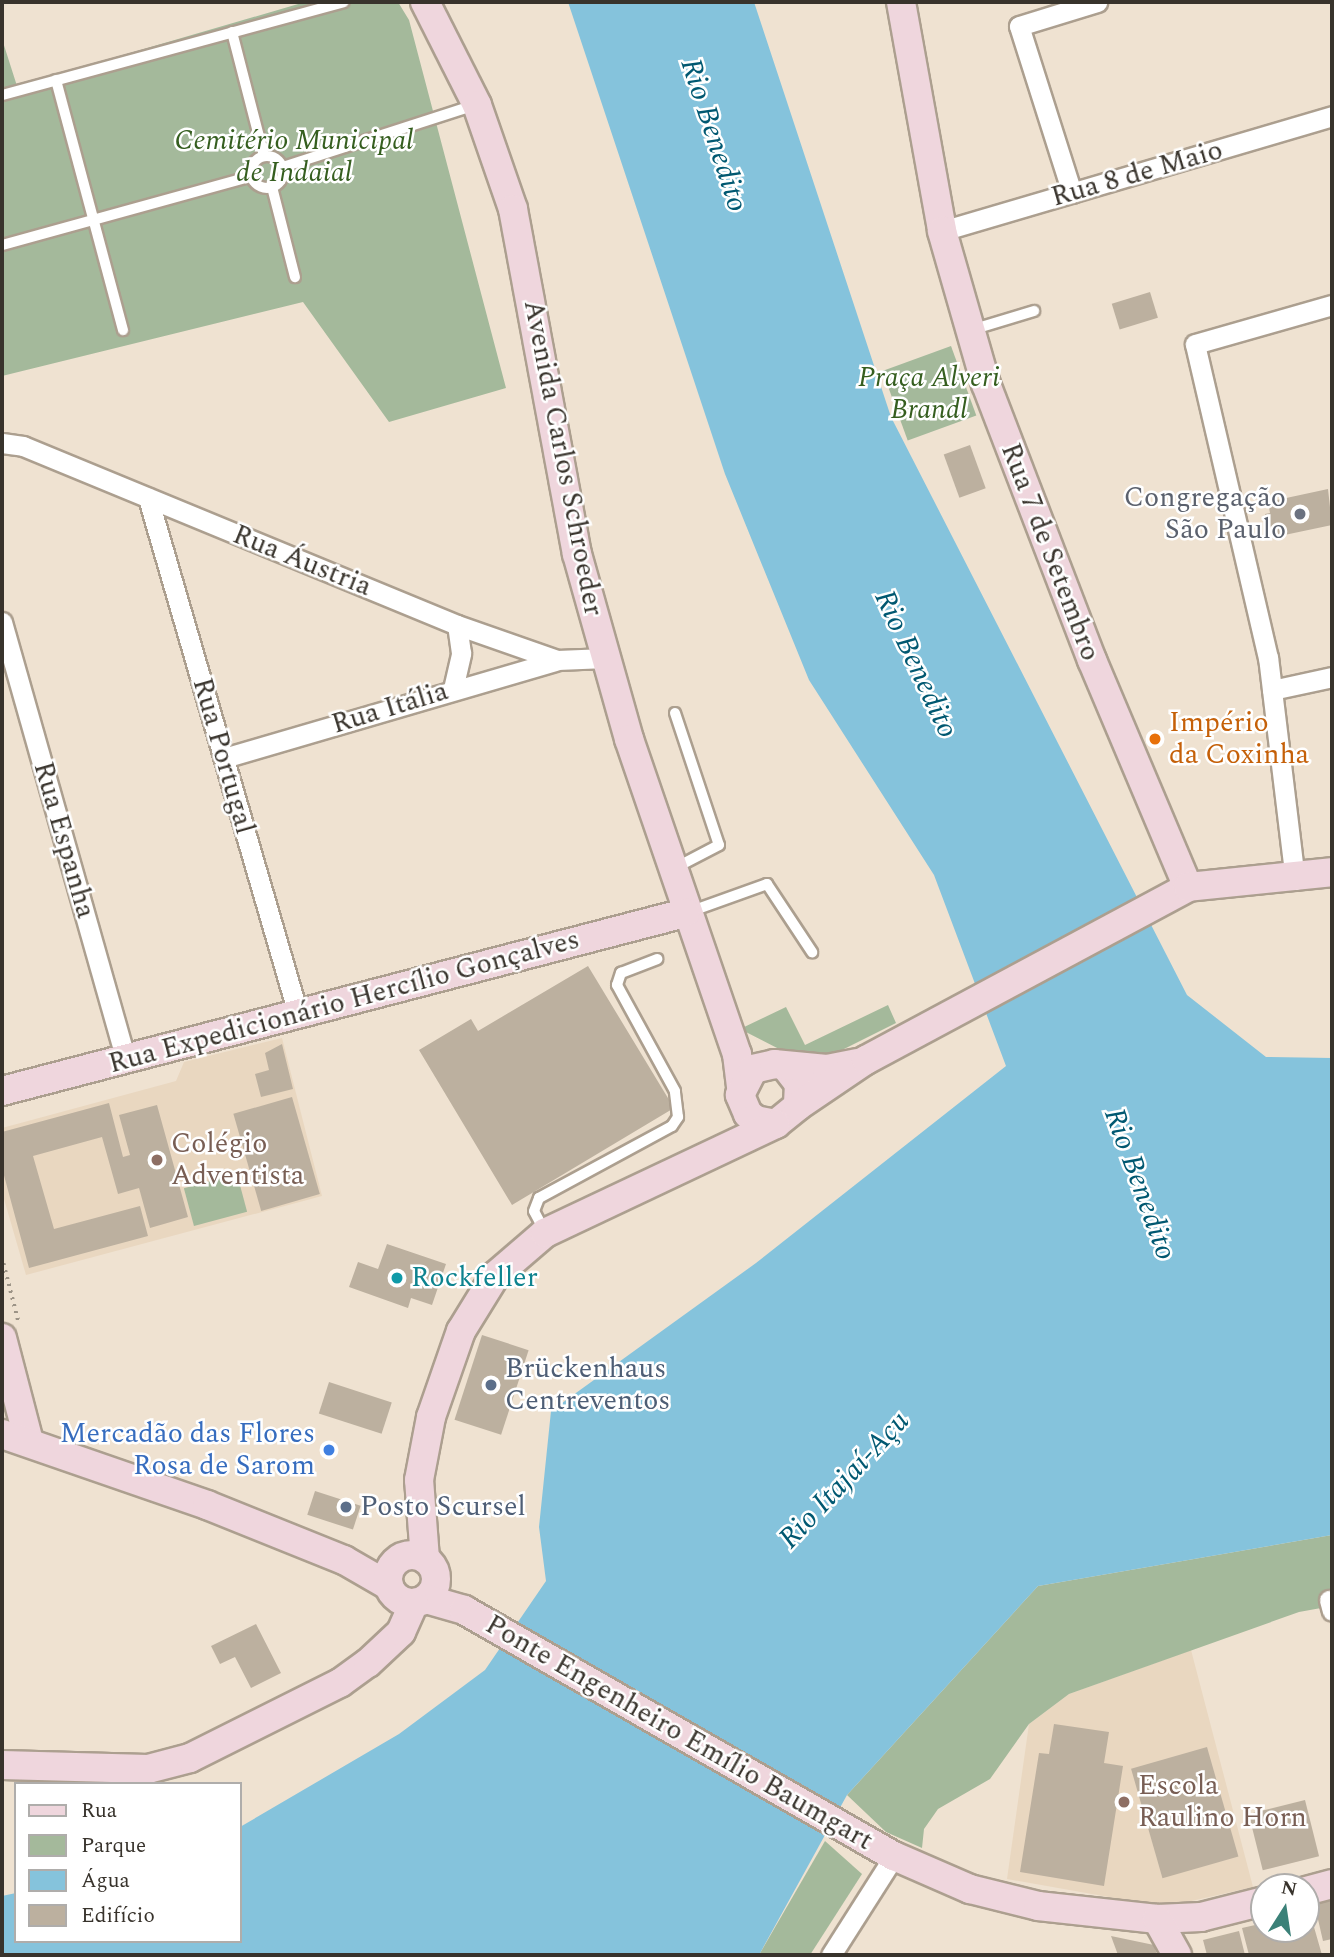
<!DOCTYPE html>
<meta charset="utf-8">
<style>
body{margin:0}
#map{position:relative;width:1334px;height:1957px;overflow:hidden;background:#efe2d1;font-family:Spectral,serif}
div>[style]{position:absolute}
.built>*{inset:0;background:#e9d7c0}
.green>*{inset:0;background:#a4b99b;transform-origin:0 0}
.water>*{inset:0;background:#85c3dc}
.building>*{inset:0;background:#bcb09f;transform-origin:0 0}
.path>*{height:3.5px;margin-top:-1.75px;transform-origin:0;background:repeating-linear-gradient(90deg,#9c9386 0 2px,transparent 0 7px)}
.roads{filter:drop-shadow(2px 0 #ac9f8f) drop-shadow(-2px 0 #ac9f8f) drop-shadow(0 2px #ac9f8f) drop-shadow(0 -2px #ac9f8f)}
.lane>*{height:10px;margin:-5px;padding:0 5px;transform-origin:5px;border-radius:5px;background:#fff}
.lane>.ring{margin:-5px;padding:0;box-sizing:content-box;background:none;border:10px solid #fff;border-radius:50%}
.street>*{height:19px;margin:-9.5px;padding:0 9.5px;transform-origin:9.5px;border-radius:9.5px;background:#fff}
.secondary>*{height:28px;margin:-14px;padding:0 14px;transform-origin:14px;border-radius:14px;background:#efd6dd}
.secondary>.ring{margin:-14px;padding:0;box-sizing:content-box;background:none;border:28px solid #efd6dd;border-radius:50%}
.dots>*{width:19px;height:19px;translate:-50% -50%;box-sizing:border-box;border:4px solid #fff;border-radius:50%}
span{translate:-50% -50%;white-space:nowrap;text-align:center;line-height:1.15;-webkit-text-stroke:5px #fff;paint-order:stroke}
.park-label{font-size:28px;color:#355e1f;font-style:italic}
.street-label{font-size:28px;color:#38332c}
.worship-label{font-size:28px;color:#5b616d}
.right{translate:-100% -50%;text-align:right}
.food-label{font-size:28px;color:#c56008}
.left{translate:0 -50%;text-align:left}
.education-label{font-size:28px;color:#785e54}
.culture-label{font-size:28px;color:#0d838f}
.service-label{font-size:28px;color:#4e5e75}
.shop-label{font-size:28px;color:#366cbe}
.water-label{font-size:30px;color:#005871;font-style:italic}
.frame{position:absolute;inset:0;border:4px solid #38332c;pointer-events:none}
.legend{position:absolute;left:14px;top:1782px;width:228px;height:161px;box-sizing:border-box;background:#fff;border:2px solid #afadab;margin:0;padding:9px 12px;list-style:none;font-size:21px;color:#38332c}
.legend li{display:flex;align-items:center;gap:14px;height:35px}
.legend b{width:35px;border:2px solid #afadab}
.north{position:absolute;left:1250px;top:1873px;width:70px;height:70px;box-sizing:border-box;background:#fff;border:2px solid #afadab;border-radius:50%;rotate:12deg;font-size:19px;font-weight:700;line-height:28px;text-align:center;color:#38332c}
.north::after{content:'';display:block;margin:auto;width:24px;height:32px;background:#3b8178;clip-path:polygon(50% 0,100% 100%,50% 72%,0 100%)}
</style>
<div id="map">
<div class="built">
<div style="clip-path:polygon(282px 1038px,322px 1196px,26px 1275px,2px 1192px,2px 1128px,176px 1081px,184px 1062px)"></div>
<div style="clip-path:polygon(1191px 1650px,1253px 1887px,1165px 1907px,1007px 1879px,1029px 1724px,1069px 1694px)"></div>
</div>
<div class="green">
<div style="clip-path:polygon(305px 2px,398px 2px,409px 20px,506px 388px,389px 422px,303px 302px,2px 376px,2px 39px,17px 86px)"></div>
<div style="left:951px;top:346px;width:74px;height:73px;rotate:70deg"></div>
<div style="clip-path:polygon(888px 1005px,896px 1023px,832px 1055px,783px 1051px,740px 1029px,786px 1007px,805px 1045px)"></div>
<div style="left:237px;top:1174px;width:39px;height:55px;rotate:75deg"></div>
<div style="clip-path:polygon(1332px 1535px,1332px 1606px,1299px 1612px,1069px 1694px,1029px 1724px,990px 1779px,938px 1809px,924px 1829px,922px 1848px,886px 1832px,847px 1795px,1038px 1586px)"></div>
<div style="clip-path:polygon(825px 1841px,862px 1874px,810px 1955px,759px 1955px)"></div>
</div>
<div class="water">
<div style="clip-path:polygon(568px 2px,754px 2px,891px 417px,1187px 995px,1266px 1057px,1332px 1058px,1332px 1535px,1038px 1586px,847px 1795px,759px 1955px,2px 1955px,2px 1896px,16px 1893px,16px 1941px,240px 1941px,240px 1827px,399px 1734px,485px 1670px,546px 1581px,539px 1527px,551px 1411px,756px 1263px,1006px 1066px,934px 875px,809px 680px,725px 474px)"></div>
</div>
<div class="building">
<div style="left:1150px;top:292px;width:27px;height:40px;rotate:73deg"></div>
<div style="left:970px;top:445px;width:46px;height:28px;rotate:70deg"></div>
<div style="clip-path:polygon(1328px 489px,1332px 525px,1275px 537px,1265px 514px,1270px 513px,1268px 502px)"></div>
<div style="clip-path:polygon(588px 966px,674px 1108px,512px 1205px,419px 1050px,471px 1019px,478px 1031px)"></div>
<div style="clip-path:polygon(282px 1044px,293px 1089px,261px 1097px,255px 1074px,269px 1070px,265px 1053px)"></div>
<div style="left:292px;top:1097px;width:101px;height:61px;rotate:74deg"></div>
<div style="clip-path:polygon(109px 1103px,123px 1157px,130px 1155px,119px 1115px,157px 1105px,188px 1217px,150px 1228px,139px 1188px,118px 1194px,102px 1137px,33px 1156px,54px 1229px,140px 1206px,148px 1236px,29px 1268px,2px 1168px,2px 1132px)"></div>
<div style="clip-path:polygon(387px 1244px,446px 1264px,432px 1305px,411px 1298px,408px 1308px,349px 1287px,358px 1262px,378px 1269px)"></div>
<div style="left:482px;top:1335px;width:49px;height:89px;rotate:18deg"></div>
<div style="left:329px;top:1382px;width:66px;height:33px;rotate:18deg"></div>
<div style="left:315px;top:1491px;width:48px;height:25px;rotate:18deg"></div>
<div style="clip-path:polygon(256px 1624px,281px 1673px,251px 1688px,235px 1657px,220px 1664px,211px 1646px)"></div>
<div style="clip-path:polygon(1054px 1724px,1109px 1732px,1104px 1763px,1123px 1766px,1104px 1886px,1020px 1872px,1039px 1753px,1049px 1754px)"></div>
<div style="left:1207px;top:1747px;width:114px;height:79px;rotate:74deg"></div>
<div style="left:1305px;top:1800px;width:58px;height:58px;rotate:76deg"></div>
<div style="clip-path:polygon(1332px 1898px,1332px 1939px,1323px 1941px,1314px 1902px)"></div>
<div style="clip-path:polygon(1310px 1913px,1322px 1955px,1249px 1955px,1242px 1928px,1264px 1923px,1264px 1929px,1277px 1931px,1306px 1929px,1306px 1914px)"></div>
<div style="clip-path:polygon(1239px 1931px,1245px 1955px,1207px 1955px,1203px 1940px)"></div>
<div style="clip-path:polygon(1111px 1936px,1154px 1945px,1157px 1955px,1118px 1955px)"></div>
</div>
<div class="path">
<div style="left:2px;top:1257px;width:68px;rotate:75.6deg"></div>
</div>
<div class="roads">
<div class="lane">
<div style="left:232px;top:32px;width:128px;rotate:75.5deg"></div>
<div style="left:56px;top:80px;width:259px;rotate:75deg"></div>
<div style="left:2px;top:95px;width:354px;rotate:-15.2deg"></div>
<div class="ring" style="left:251px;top:156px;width:22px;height:22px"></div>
<div style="left:283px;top:167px;width:202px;rotate:-17.9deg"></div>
<div style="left:272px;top:187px;width:93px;rotate:75.7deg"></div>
<div style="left:2px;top:245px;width:259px;rotate:-15.4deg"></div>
<div style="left:971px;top:330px;width:66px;rotate:-16.8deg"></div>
<div style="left:675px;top:713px;width:139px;rotate:71.6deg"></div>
<div style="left:719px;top:845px;width:50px;rotate:152.4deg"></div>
<div style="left:689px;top:912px;width:83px;rotate:-19.7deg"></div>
<div style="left:767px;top:884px;width:82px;rotate:56.5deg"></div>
<div style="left:544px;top:1230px;width:21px;rotate:-118deg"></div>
<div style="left:534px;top:1211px;width:14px;rotate:-69deg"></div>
<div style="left:539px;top:1198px;width:151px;rotate:-28.4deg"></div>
<div style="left:672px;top:1126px;width:11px;rotate:-56deg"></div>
<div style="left:678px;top:1117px;width:26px;rotate:-97deg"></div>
<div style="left:675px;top:1091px;width:121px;rotate:-118.7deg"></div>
<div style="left:617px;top:985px;width:13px;rotate:-72deg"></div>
<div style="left:621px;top:973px;width:39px;rotate:-21deg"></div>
</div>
<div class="street">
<div style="left:1072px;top:193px;width:175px;rotate:-107.6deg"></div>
<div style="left:1019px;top:26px;width:82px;rotate:-17.1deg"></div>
<div style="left:942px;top:231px;width:407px;rotate:-16.4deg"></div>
<div style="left:2px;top:443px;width:21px;rotate:8deg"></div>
<div style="left:23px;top:446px;width:469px;rotate:22.4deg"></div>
<div style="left:457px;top:625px;width:106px;rotate:19.3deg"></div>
<div style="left:557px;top:660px;width:49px;rotate:-2.3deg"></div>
<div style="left:148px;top:498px;width:537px;rotate:73.79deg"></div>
<div style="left:2px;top:622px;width:454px;rotate:74.2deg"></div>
<div style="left:453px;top:689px;width:37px;rotate:-77deg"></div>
<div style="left:461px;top:653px;width:28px;rotate:-98deg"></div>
<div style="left:1272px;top:690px;width:61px;rotate:-12.2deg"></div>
<div style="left:224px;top:758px;width:345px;rotate:-16.3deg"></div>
<div style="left:1295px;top:880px;width:224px;rotate:-96.9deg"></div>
<div style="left:1268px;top:658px;width:322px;rotate:-103.1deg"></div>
<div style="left:1195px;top:344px;width:142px;rotate:-15.9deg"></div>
<div style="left:1329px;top:1600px;width:11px;rotate:75deg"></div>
<div style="left:831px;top:1955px;width:117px;rotate:-57.5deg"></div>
</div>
<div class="secondary">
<div style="left:425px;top:2px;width:115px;rotate:63.2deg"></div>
<div style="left:477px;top:105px;width:110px;rotate:70.9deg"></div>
<div style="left:513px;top:209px;width:351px;rotate:79.5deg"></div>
<div style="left:577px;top:554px;width:192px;rotate:74.3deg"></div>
<div style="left:629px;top:739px;width:333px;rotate:71.1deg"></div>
<div style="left:737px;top:1054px;width:32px;rotate:83deg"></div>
<div style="left:901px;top:2px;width:233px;rotate:79.8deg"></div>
<div style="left:942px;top:231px;width:159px;rotate:74deg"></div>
<div style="left:986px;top:384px;width:296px;rotate:69deg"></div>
<div style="left:1092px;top:660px;width:246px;rotate:67.1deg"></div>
<div style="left:785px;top:1066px;width:23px;rotate:52deg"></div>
<div style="left:799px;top:1084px;width:22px;rotate:93deg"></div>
<div style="left:798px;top:1106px;width:28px;rotate:141deg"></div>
<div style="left:776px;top:1124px;width:20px;rotate:-169deg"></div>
<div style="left:756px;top:1120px;width:10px;rotate:-143deg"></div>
<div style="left:748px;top:1114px;width:21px;rotate:-113deg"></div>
<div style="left:740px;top:1095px;width:29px;rotate:-63deg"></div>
<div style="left:753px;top:1069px;width:22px;rotate:-13deg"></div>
<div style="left:774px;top:1064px;width:53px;rotate:5.4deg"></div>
<div style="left:827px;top:1069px;width:31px;rotate:-11deg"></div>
<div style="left:2px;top:1091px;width:706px;rotate:-14.61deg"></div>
<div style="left:798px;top:1106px;width:82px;rotate:-34.1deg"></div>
<div style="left:866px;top:1060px;width:366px;rotate:-28.2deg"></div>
<div style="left:1188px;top:887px;width:145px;rotate:-5.9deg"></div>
<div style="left:2px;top:1338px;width:107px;rotate:75.4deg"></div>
<div style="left:2px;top:1434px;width:217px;rotate:19.1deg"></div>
<div style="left:207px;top:1505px;width:148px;rotate:21.9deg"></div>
<div style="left:344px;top:1560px;width:52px;rotate:30deg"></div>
<div class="ring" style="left:388px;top:1555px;width:20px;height:20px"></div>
<div style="left:425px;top:1559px;width:79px;rotate:-94.3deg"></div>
<div style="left:419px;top:1480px;width:64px;rotate:-79.2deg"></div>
<div style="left:431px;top:1417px;width:91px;rotate:-70.8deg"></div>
<div style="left:461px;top:1331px;width:65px;rotate:-58.3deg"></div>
<div style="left:495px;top:1276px;width:66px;rotate:-40.7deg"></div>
<div style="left:545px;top:1233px;width:255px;rotate:-25.3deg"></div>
<div style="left:426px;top:1599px;width:40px;rotate:16deg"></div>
<div style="left:464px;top:1610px;width:495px;rotate:29.8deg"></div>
<div style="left:894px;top:1856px;width:83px;rotate:23.5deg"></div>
<div style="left:970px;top:1889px;width:70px;rotate:14deg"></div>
<div style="left:1038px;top:1906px;width:120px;rotate:6.2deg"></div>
<div style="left:1157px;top:1919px;width:44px;rotate:-2.6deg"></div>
<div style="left:1201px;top:1917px;width:65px;rotate:-14.3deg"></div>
<div style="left:2px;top:1765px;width:146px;rotate:1.6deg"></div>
<div style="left:148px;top:1769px;width:43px;rotate:-14.7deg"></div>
<div style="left:190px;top:1758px;width:168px;rotate:-26.6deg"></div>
<div style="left:340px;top:1683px;width:34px;rotate:-36deg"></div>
<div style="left:368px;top:1663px;width:45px;rotate:-43.2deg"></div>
<div style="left:401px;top:1632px;width:32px;rotate:-66deg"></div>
<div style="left:1306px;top:1891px;width:27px;rotate:-15deg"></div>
<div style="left:1157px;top:1919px;width:41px;rotate:60.9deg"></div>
</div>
</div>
<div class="dots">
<div style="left:1300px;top:514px;background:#6b7280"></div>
<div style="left:1155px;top:739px;background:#e8710a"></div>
<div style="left:157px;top:1160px;background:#8d6e63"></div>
<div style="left:397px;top:1278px;background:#0f9aa8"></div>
<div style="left:491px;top:1385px;background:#5c6f8a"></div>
<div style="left:329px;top:1450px;background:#3f7fe0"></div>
<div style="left:346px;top:1507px;background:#5c6f8a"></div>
<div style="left:1124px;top:1802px;background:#8d6e63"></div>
</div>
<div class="park-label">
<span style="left:294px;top:157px">Cemitério Municipal<br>de Indaial</span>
<span style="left:929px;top:394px">Praça Alveri<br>Brandl</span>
</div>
<div class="street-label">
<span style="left:1137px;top:174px;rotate:-16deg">Rua 8 de Maio</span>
<span style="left:563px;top:458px;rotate:79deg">Avenida Carlos Schroeder</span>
<span style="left:1050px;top:552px;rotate:69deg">Rua 7 de Setembro</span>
<span style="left:302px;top:561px;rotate:22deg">Rua Áustria</span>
<span style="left:390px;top:708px;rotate:-17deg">Rua Itália</span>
<span style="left:223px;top:756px;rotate:74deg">Rua Portugal</span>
<span style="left:64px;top:840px;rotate:74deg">Rua Espanha</span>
<span style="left:344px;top:1002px;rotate:-15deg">Rua Expedicionário Hercílio Gonçalves</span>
<span style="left:679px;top:1733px;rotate:30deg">Ponte Engenheiro Emílio Baumgart</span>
</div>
<div class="worship-label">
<span class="right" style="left:1286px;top:514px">Congregação<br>São Paulo</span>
</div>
<div class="food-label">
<span class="left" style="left:1169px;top:739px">Império<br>da Coxinha</span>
</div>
<div class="education-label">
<span class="left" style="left:171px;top:1160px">Colégio<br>Adventista</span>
<span class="left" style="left:1138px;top:1802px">Escola<br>Raulino Horn</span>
</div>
<div class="culture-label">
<span class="left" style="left:411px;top:1278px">Rockfeller</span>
</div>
<div class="service-label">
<span class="left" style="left:505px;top:1385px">Brückenhaus<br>Centreventos</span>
<span class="left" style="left:360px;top:1507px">Posto Scursel</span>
</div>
<div class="shop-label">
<span class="right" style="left:315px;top:1450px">Mercadão das Flores<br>Rosa de Sarom</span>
</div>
<div class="water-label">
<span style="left:714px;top:135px;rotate:72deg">Rio Benedito</span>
<span style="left:916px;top:664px;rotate:65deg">Rio Benedito</span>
<span style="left:1140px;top:1184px;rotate:70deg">Rio Benedito</span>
<span style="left:844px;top:1480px;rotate:-47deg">Rio Itajaí-Açu</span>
</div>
<div class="frame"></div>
<ul class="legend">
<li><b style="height:9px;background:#efd6dd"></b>Rua</li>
<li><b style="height:19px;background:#a4b99b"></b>Parque</li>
<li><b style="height:19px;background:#85c3dc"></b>Água</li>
<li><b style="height:19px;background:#bcb09f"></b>Edifício</li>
</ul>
<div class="north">N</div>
</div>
